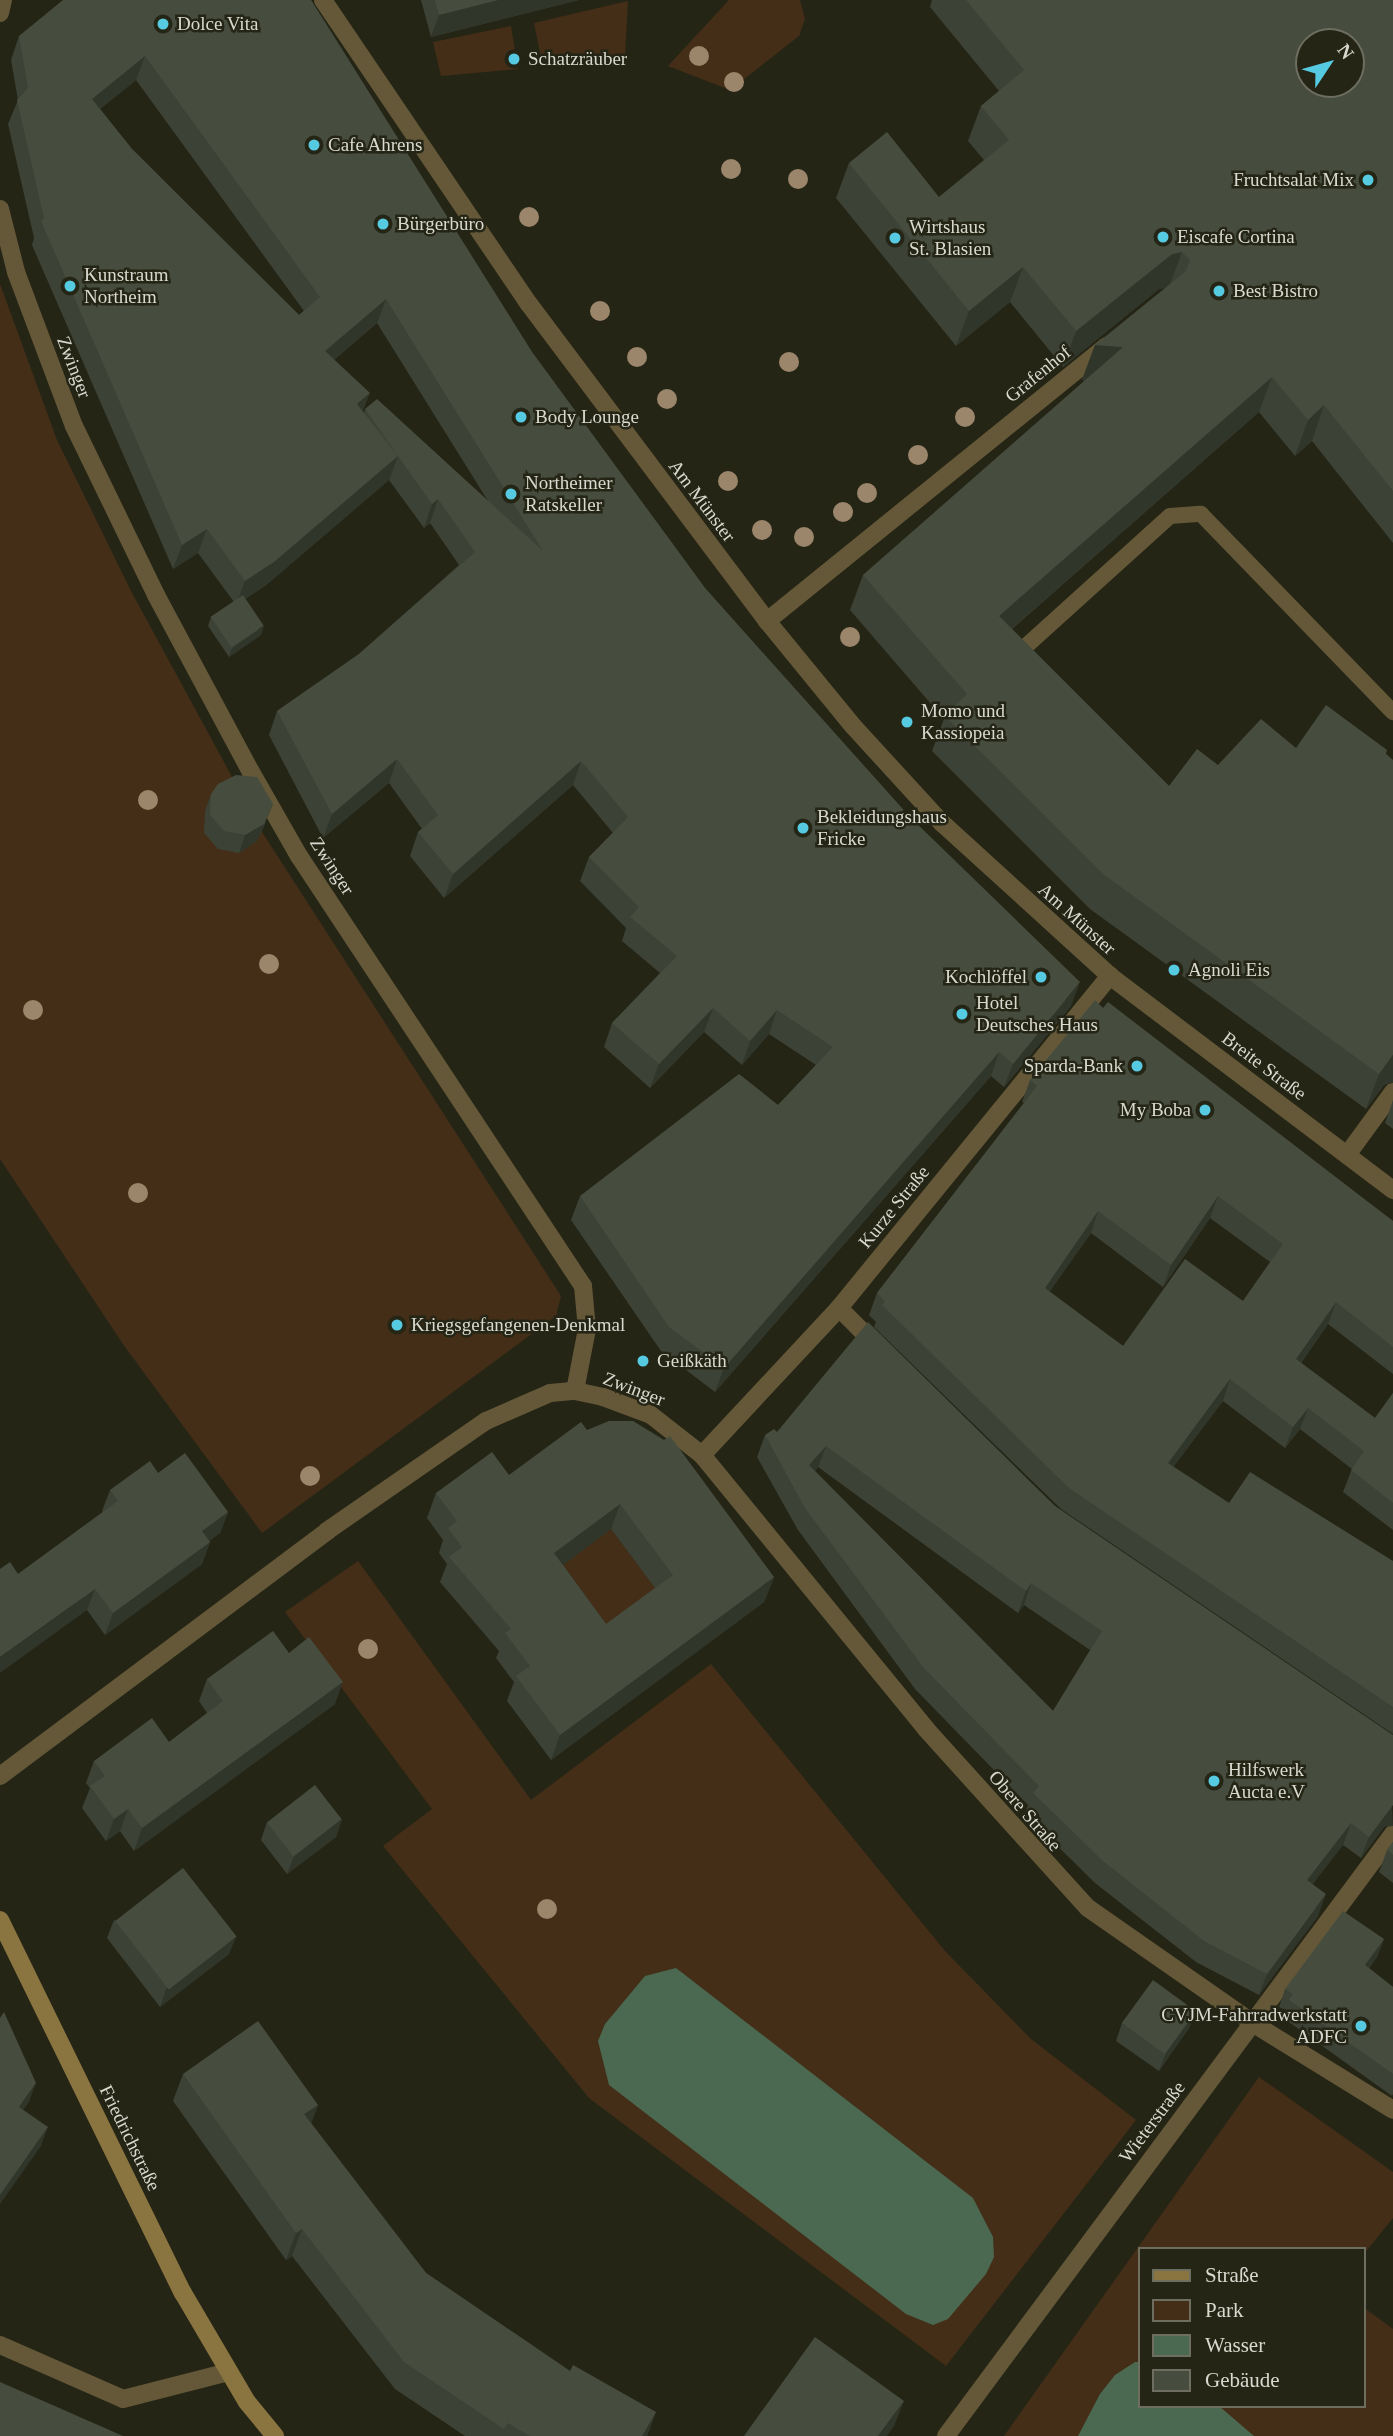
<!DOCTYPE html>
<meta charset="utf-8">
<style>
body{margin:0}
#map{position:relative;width:1393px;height:2436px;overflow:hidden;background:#252516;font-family:Georgia,serif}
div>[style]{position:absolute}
.green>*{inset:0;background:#442e17;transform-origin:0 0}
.water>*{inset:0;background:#4b6951}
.lane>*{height:16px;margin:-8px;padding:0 8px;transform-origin:8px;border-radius:8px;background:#655838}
.street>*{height:18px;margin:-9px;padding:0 9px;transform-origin:9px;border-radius:9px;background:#655838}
.secondary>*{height:18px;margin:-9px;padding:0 9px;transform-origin:9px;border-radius:9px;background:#8a7440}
.trees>*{width:20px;height:20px;margin:-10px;border-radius:50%;background:#9b866b}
.wall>*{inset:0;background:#3c4235}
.shaded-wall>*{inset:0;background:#31362b}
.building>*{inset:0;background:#464d3e;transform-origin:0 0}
.dots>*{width:19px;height:19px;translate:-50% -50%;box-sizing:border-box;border:4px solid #252516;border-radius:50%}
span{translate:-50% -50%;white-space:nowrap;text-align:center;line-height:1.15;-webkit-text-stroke:5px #252516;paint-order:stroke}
.poi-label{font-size:19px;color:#d9d9cf}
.left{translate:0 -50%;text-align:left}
.right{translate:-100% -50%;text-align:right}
.street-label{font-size:19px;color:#d9d9cf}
.legend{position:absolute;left:1138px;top:2247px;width:228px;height:161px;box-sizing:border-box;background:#252516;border:2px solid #6d6d60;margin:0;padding:9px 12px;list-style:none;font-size:21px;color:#d9d9cf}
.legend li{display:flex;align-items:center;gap:14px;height:35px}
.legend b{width:35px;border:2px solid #6d6d60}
.north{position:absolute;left:1295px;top:28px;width:70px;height:70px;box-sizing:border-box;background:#252516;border:2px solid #6d6d60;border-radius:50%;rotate:54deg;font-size:19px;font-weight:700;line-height:28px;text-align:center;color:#d9d9cf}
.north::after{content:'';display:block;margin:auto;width:24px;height:32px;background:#55cae0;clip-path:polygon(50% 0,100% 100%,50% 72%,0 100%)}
</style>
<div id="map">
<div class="green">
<div style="clip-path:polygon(729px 0,800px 0,805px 19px,799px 36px,730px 90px,668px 66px)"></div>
<div style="clip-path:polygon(628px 1px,625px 57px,543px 67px,534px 23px)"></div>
<div style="clip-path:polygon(511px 26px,518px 69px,441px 76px,433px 42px)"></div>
<div style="clip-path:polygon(0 284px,57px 440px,131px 591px,262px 832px,561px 1296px,556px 1316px,262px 1533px,125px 1347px,0 1159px)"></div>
<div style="left:611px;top:1529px;width:89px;height:82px;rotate:53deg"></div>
<div style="clip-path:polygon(358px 1561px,531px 1800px,711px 1664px,945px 1951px,1031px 2039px,1136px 2120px,946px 2366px,589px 2098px,383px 1846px,432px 1809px,285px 1612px)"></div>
<div style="clip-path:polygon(1259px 2077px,1393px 2172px,1393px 2218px,1363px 2255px,1363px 2249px,1139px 2249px,1139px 2406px,1363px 2406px,1363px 2307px,1393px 2329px,1393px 2436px,1004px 2436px)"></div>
</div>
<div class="water">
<div style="clip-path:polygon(676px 1968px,973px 2198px,993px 2237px,994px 2257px,986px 2274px,948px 2319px,933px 2325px,906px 2314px,609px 2085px,598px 2041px,605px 2024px,645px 1976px)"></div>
<div style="clip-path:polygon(1135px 2362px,1139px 2362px,1139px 2406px,1219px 2406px,1254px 2436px,1078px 2436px,1100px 2394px,1115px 2375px)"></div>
</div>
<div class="lane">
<div style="left:1025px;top:647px;width:195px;rotate:-42.1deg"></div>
<div style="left:1170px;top:516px;width:31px;rotate:-4deg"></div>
<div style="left:1201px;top:514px;width:276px;rotate:45.9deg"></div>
</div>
<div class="street">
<div style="left:323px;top:0;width:367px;rotate:55.9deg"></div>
<div style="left:529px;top:304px;width:396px;rotate:53.1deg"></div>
<div style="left:767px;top:621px;width:136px;rotate:50.7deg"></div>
<div style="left:853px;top:726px;width:132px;rotate:47.5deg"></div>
<div style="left:942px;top:823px;width:227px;rotate:42.3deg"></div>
<div style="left:1110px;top:976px;width:355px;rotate:37.1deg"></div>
<div style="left:0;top:13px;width:13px;rotate:-77deg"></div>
<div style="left:0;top:209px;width:65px;rotate:75.7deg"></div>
<div style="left:16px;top:272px;width:165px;rotate:69.4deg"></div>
<div style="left:74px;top:426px;width:188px;rotate:64.1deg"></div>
<div style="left:156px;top:595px;width:201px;rotate:61.8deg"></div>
<div style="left:251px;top:772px;width:97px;rotate:60.3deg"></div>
<div style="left:299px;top:856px;width:515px;rotate:56.56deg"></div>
<div style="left:583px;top:1286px;width:43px;rotate:84.7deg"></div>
<div style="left:587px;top:1329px;width:63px;rotate:101deg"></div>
<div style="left:767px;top:621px;width:437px;rotate:-39deg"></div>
<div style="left:1347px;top:1155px;width:78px;rotate:-53.9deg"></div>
<div style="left:839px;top:1308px;width:52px;rotate:45deg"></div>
<div style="left:702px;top:1455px;width:201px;rotate:-47deg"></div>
<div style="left:839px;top:1308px;width:429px;rotate:-50.8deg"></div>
<div style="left:0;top:1776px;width:409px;rotate:-36.8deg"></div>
<div style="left:327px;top:1531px;width:193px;rotate:-34.7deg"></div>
<div style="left:486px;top:1421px;width:70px;rotate:-23.6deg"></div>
<div style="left:550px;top:1393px;width:25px;rotate:-5deg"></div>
<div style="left:575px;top:1391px;width:29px;rotate:12deg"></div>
<div style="left:603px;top:1397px;width:51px;rotate:20.6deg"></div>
<div style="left:651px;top:1415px;width:65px;rotate:38.1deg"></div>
<div style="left:702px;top:1455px;width:354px;rotate:50.7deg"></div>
<div style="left:926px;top:1729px;width:241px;rotate:47.9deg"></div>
<div style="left:1088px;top:1908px;width:203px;rotate:34.9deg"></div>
<div style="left:1254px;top:2024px;width:163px;rotate:31.7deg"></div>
<div style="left:0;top:2345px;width:134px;rotate:23.7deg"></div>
<div style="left:123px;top:2399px;width:109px;rotate:-14.3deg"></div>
<div style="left:946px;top:2436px;width:750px;rotate:-53.41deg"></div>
</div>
<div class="secondary">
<div style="left:0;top:1920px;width:415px;rotate:63.9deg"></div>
<div style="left:183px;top:2293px;width:126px;rotate:59.6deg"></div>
<div style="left:247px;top:2402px;width:44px;rotate:50.5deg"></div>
</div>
<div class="trees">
<div style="left:699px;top:56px"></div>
<div style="left:734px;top:82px"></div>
<div style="left:731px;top:169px"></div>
<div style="left:798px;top:179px"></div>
<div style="left:529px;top:217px"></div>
<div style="left:600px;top:311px"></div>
<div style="left:637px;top:357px"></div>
<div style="left:789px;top:362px"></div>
<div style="left:667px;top:399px"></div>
<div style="left:965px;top:417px"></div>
<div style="left:918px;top:455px"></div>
<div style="left:728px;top:481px"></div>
<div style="left:867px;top:493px"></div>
<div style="left:843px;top:512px"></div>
<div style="left:762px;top:530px"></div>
<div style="left:804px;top:537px"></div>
<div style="left:850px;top:637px"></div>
<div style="left:148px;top:800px"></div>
<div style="left:269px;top:964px"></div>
<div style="left:33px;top:1010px"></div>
<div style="left:138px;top:1193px"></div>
<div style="left:310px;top:1476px"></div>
<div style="left:368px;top:1649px"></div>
<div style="left:547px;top:1909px"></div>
</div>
<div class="wall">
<div style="clip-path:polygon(evenodd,311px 0,532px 352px,705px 588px,1071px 1006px,1004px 1087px,991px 1076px,715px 1392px,661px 1351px,571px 1220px,580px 1196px,778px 1105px,816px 1065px,769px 1034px,742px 1065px,704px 1032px,650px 1088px,604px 1047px,612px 1023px,660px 973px,622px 941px,626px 928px,580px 881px,589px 857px,613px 833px,573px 785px,444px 898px,410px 856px,418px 832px,422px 829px,389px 783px,323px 838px,269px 735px,277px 711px,359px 654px,459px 565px,430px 523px,424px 528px,389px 480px,265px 586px,245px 599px,261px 635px,229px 657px,208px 626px,211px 617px,234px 602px,198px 553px,173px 569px,32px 245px,34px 238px,8px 124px,18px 100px,11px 60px,19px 36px,311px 0,136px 80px,304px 311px,299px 315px,132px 149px,100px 109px,136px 80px,311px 0,377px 323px,488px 501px,365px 409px,364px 413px,363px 411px,334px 360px,377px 323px)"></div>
<div style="clip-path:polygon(421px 0,579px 0,431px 37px)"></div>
<div style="clip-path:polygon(932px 0,1393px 0,1393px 543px,1312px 441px,1295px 456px,1259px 412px,1012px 629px,1169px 786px,1218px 765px,1296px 748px,1387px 750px,1386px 754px,1384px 1085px,1366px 1109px,1090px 909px,932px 751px,944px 719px,850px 610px,863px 575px,1085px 381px,1082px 380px,1095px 345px,1166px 288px,1159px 289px,1063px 367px,1010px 302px,956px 346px,836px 198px,849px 163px,939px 197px,984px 160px,968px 141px,981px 106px,999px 91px,930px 7px)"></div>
<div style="clip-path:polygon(211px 794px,266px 822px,257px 841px,239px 853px,218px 849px,204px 833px,205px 811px)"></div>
<div style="clip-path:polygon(evenodd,1103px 1008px,1393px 1221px,1393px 1374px,1328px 1324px,1301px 1363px,1375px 1418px,1393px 1393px,1393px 1530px,1343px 1492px,1352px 1469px,1300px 1429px,1285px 1448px,1223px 1401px,1173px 1467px,1229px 1503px,1393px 1561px,1393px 1734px,1061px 1509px,874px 1327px,876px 1322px,869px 1315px,877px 1293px,1024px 1103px,1022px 1102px,1030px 1080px,1103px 1008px,1210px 1218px,1270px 1262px,1243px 1301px,1123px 1346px,1049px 1292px,1091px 1233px,1163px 1287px,1210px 1218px)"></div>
<div style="clip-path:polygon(1393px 1100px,1393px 1129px,1385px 1123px)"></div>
<div style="clip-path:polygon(evenodd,587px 1430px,774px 1577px,764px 1602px,551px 1760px,507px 1701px,514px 1682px,496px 1658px,499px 1651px,440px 1582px,447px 1564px,439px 1553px,443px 1540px,427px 1518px,436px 1493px,509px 1475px,587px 1430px,611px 1529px,655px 1588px,606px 1624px,563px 1565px,611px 1529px)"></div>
<div style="clip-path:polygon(evenodd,777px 1432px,1055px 1506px,1384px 1827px,1361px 1858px,1343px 1845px,1312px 1884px,1318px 1916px,1259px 1995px,1196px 1962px,1095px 1883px,1025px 1814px,1028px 1805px,915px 1689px,798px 1530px,757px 1457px,765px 1435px,777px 1432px,818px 1467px,1018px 1613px,1024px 1605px,1090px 1650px,1053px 1711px,815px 1471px,818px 1467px)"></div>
<div style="clip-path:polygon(158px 1473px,228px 1512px,220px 1533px,209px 1541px,210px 1542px,202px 1564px,105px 1635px,87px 1610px,18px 1574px,103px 1512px,102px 1511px,110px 1490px)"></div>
<div style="clip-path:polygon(289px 1653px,335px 1704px,134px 1851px,120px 1831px,106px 1841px,82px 1808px,90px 1788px,86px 1783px,94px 1761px,169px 1742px,207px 1713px,199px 1701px,207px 1679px)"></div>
<div style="clip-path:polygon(342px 1819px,336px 1837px,287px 1874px,261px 1840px,267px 1822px)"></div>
<div style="clip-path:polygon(1393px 1842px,1393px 1883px,1379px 1872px,1387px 1850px)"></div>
<div style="clip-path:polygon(114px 1920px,229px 1954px,160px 2007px,107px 1938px)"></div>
<div style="clip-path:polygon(1384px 1939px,1377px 1957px,1369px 1968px,1393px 1987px,1393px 2094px,1392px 2096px,1282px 2017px,1285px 2010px,1279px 2007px,1285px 1989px)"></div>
<div style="clip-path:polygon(1196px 2011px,1189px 2028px,1159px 2071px,1116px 2041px,1122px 2023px)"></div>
<div style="clip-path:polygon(183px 2074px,318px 2105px,311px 2123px,426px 2273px,570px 2371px,656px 2412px,647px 2436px,465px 2436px,395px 2389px,292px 2256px,286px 2260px,173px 2101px)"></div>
</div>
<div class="shaded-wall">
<div style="clip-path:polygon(498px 0,579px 0,431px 37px,439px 15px)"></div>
<div style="clip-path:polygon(145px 56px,136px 80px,83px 123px,92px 99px)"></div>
<div style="clip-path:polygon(1182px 252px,1169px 287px,1159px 289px,1063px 367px,1076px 331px,1172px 254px)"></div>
<div style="clip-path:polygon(1023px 267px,1010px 302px,956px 346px,969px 311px)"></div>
<div style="clip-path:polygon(386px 299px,377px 323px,316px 375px,325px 351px)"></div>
<div style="clip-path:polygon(1095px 345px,1123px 347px,1110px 382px,1082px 380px)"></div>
<div style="clip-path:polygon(1272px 377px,1259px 412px,986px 651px,999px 616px)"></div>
<div style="clip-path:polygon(370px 393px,361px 416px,357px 404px)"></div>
<div style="clip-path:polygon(1324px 405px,1312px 441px,1295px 456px,1308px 420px)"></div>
<div style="clip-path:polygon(398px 456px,389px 480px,265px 586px,236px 605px,245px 581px)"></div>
<div style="clip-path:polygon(438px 499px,430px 523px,424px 528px,432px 504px)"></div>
<div style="clip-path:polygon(207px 529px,198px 553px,173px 569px,182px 545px)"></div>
<div style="clip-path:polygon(264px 626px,261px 635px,229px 657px,232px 648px)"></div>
<div style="clip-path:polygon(397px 759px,389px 783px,323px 838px,332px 814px)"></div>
<div style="clip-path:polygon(581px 761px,573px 785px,444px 898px,453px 874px)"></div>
<div style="clip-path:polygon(273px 804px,257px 841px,239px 853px,245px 835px)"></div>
<div style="clip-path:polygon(1080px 982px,1071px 1006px,1004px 1087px,1013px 1064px)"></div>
<div style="clip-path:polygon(713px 1008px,704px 1032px,650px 1088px,659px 1064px)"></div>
<div style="clip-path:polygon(777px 1010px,769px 1034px,742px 1065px,750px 1041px)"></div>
<div style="clip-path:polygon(999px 1052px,991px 1076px,715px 1392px,724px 1368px)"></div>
<div style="clip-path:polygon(1393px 1055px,1393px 1083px,1384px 1085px,1366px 1109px,1379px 1074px)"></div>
<div style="clip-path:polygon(1218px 1196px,1210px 1218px,1163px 1287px,1171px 1265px)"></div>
<div style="clip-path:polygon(1098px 1211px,1091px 1233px,1037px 1310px,1045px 1288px)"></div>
<div style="clip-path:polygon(1336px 1302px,1328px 1324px,1288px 1380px,1296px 1359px)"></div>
<div style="clip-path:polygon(1230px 1379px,1223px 1401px,1160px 1485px,1168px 1463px)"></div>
<div style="clip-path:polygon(1308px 1408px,1300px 1429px,1285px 1448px,1293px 1427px)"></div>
<div style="clip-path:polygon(826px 1446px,818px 1467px,801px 1487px,809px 1465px)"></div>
<div style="clip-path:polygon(620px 1504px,611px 1529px,545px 1578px,554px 1553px)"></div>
<div style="clip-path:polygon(228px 1512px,220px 1533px,194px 1552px,202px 1531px)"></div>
<div style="clip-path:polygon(210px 1542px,202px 1564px,105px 1635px,113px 1613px)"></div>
<div style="clip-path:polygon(774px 1577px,764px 1602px,551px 1760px,560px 1735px)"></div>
<div style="clip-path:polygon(1031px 1583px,1024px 1605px,1018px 1613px,1026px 1591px)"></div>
<div style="clip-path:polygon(95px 1589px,87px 1610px,0 1673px,0 1657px)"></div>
<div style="clip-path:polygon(343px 1682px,335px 1704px,134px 1851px,142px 1828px)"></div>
<div style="clip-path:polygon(1392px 1805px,1393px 1826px,1384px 1827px,1361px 1858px,1369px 1837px)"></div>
<div style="clip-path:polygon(128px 1809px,120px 1831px,106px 1841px,114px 1819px)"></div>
<div style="clip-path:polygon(342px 1819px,336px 1837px,287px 1874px,294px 1856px)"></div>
<div style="clip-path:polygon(1351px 1823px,1343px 1845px,1299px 1902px,1307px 1880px)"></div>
<div style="clip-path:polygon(1326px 1894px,1318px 1916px,1259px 1995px,1267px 1974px)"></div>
<div style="clip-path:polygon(236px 1937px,229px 1954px,160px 2007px,166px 1989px)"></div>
<div style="clip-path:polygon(1384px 1939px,1377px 1957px,1359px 1983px,1365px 1965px)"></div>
<div style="clip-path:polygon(1196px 2011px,1189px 2028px,1159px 2071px,1166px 2053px)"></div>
<div style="clip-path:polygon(36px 2083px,29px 2102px,12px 2126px,19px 2107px)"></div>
<div style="clip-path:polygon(318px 2105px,308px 2132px,304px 2114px)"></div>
<div style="clip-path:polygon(48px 2127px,41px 2146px,0 2204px,0 2195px)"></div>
<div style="clip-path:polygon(302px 2229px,292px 2256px,286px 2260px,296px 2233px)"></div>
<div style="clip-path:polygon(904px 2401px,894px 2426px,887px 2436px,878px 2436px)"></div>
<div style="clip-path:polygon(656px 2412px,647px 2436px,642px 2436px)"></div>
</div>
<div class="building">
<div style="clip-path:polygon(evenodd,63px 0,311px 0,532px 352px,705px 588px,910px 817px,1080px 982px,1013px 1064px,999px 1052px,724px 1368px,669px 1327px,580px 1196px,739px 1074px,778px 1105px,833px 1047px,777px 1010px,750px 1041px,713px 1008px,659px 1064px,612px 1023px,677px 956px,630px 917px,639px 907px,589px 857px,628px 817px,581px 761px,453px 874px,418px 832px,438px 815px,397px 759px,332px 814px,277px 711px,359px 654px,475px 552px,438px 499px,432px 504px,398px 456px,274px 562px,245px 581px,207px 529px,182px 545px,41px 221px,44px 218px,17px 100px,28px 88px,19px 36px,63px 0,145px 56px,320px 297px,299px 315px,132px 149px,92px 99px,145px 56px,63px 0,386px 299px,543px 551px,377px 399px,365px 409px,398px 456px,357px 404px,370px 393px,325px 351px,386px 299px)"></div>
<div style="clip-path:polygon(435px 0,498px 0,439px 15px)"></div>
<div style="clip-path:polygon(evenodd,966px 0,1393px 0,1393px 491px,1324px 405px,1308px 420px,1272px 377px,999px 616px,1169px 786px,1197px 749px,1218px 765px,1261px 719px,1296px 748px,1326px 705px,1387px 750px,1385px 753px,1393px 760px,1393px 1055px,1379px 1074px,1103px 874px,945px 716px,967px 694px,863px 575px,1123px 347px,1095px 345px,1186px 271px,1190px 260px,1182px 252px,1172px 254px,1076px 331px,1023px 267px,969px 311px,849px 163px,887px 132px,939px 197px,1009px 140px,981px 106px,1024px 70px,966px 0,1309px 42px,1351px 42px,1351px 84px,1309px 84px,1309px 42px)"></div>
<div style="left:243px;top:595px;width:37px;height:39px;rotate:56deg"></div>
<div style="clip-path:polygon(236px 775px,257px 777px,273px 804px,264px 824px,245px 835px,224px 831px,210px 815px,211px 794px,218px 784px)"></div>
<div style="clip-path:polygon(evenodd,1095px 1000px,1103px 1008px,1108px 1002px,1393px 1221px,1393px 1347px,1336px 1302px,1296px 1359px,1375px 1418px,1393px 1393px,1393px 1503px,1351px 1470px,1364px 1451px,1308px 1408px,1293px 1427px,1230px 1379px,1168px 1463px,1229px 1503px,1250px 1472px,1393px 1561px,1393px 1707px,1069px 1488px,882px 1305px,885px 1301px,877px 1293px,1037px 1086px,1030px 1080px,1095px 1000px,1218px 1196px,1283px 1244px,1243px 1301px,1185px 1259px,1123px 1346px,1045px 1288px,1098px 1211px,1171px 1265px,1218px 1196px)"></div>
<div style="clip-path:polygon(evenodd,868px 1322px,1055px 1506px,1393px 1735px,1393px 1805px,1369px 1837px,1351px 1823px,1307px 1880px,1326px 1894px,1267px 1974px,1204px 1941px,1103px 1861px,1033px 1793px,1039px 1786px,923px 1667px,805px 1508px,765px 1435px,774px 1429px,777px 1432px,868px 1322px,826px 1446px,1026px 1591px,1031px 1583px,1102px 1631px,1053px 1711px,809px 1465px,826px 1446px)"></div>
<div style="clip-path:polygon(evenodd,609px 1421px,633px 1421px,664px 1440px,670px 1436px,774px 1577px,560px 1735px,516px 1676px,530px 1666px,505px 1633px,511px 1629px,449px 1557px,462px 1547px,448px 1528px,457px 1521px,436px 1493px,492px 1452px,509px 1475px,581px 1422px,587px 1430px,609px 1421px,620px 1504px,673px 1575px,606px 1624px,554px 1553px,620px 1504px)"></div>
<div style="clip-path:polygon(185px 1453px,228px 1512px,202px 1531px,210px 1542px,113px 1613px,95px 1589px,0 1657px,0 1569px,10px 1562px,18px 1574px,118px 1501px,110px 1490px,150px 1461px,158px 1473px)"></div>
<div style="clip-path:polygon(273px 1631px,289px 1653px,309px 1637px,343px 1682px,142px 1828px,128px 1809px,114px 1819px,90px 1786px,105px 1776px,94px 1761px,152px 1718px,169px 1742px,223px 1701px,207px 1679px)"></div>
<div style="left:315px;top:1785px;width:43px;height:61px;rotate:52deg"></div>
<div style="clip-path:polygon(1393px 1842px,1393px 1855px,1387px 1850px)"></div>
<div style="left:183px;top:1868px;width:87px;height:86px;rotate:52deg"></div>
<div style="clip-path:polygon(1343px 1911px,1384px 1939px,1365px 1965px,1393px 1987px,1393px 2074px,1289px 2000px,1293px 1994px,1285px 1989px)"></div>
<div style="left:1153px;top:1980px;width:53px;height:53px;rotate:36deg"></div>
<div style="clip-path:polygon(4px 2012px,36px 2083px,19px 2107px,48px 2127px,0 2195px,0 2018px)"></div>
<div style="clip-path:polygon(258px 2021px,318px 2105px,304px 2114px,426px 2273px,570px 2371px,573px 2365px,656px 2412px,642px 2436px,530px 2436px,508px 2423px,504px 2429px,404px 2362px,302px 2229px,296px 2233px,183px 2074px)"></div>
<div style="clip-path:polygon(815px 2337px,904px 2401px,878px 2436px,744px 2436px)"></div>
<div style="clip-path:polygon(0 2382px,123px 2436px,0 2436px)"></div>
</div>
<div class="dots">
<div style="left:163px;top:24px;background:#55cae0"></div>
<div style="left:514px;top:59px;background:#55cae0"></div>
<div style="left:314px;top:145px;background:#55cae0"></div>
<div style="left:1368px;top:180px;background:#55cae0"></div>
<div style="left:383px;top:224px;background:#55cae0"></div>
<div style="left:1163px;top:237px;background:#55cae0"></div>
<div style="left:895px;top:238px;background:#55cae0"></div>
<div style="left:70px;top:286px;background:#55cae0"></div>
<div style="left:1219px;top:291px;background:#55cae0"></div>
<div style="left:521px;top:417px;background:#55cae0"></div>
<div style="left:511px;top:494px;background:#55cae0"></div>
<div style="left:907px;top:722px;background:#55cae0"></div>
<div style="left:803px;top:828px;background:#55cae0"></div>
<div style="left:1174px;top:970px;background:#55cae0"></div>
<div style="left:1041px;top:977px;background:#55cae0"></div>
<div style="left:962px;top:1014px;background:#55cae0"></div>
<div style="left:1137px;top:1066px;background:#55cae0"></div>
<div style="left:1205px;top:1110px;background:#55cae0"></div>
<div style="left:397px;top:1325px;background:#55cae0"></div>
<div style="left:643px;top:1361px;background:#55cae0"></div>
<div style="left:1214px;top:1781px;background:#55cae0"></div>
<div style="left:1361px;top:2026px;background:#55cae0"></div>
</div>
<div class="poi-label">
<span class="left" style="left:177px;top:24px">Dolce Vita</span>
<span class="left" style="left:528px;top:59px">Schatzräuber</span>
<span class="left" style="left:328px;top:145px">Cafe Ahrens</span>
<span class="right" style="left:1354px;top:180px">Fruchtsalat Mix</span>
<span class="left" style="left:397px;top:224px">Bürgerbüro</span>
<span class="left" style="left:909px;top:238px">Wirtshaus<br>St. Blasien</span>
<span class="left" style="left:1177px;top:237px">Eiscafe Cortina</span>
<span class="left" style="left:84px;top:286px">Kunstraum<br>Northeim</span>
<span class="left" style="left:1233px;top:291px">Best Bistro</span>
<span class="left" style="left:535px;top:417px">Body Lounge</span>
<span class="left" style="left:525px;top:494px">Northeimer<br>Ratskeller</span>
<span class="left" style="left:921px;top:722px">Momo und<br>Kassiopeia</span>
<span class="left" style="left:817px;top:828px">Bekleidungshaus<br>Fricke</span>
<span class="left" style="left:1188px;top:970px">Agnoli Eis</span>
<span class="right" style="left:1027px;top:977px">Kochlöffel</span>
<span class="left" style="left:976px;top:1014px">Hotel<br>Deutsches Haus</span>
<span class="right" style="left:1123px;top:1066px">Sparda-Bank</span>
<span class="right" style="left:1191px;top:1110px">My Boba</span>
<span class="left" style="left:411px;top:1325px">Kriegsgefangenen-Denkmal</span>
<span class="left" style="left:657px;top:1361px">Geißkäth</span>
<span class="left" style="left:1228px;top:1781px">Hilfswerk<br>Aucta e.V</span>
<span class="right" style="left:1347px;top:2026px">CVJM-Fahrradwerkstatt<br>ADFC</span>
</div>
<div class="street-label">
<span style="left:74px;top:367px;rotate:69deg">Zwinger</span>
<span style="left:1038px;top:374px;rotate:-39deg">Grafenhof</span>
<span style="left:702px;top:501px;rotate:53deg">Am Münster</span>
<span style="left:332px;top:866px;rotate:57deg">Zwinger</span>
<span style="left:1077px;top:919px;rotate:42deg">Am Münster</span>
<span style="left:1264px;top:1066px;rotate:37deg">Breite Straße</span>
<span style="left:894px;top:1207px;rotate:-51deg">Kurze Straße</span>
<span style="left:634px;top:1389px;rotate:21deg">Zwinger</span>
<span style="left:1025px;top:1811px;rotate:49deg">Obere Straße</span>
<span style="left:1152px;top:2122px;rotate:-53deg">Wieterstraße</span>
<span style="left:130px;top:2138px;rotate:64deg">Friedrichstraße</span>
</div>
<ul class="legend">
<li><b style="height:9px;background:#8a7440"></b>Straße</li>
<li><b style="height:19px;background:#442e17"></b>Park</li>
<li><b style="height:19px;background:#4b6951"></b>Wasser</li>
<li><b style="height:19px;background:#464d3e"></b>Gebäude</li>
</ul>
<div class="north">N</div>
</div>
